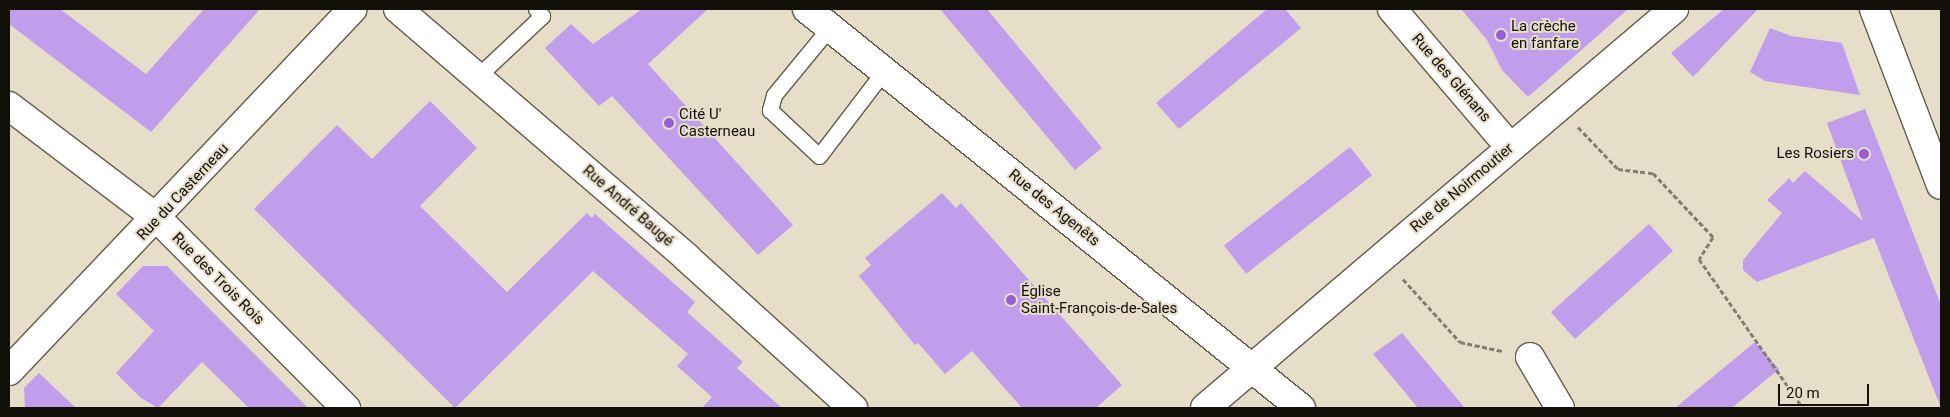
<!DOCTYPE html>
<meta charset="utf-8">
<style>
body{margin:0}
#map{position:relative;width:1950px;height:417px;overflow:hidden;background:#e7dec9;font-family:Roboto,sans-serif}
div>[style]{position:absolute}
.building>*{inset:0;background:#c19eeb;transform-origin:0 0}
.path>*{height:3px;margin-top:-1.5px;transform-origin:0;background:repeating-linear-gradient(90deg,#847d6f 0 5px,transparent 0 7.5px)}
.roads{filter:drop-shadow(1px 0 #645d4b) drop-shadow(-1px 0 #645d4b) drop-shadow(0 1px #645d4b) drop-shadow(0 -1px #645d4b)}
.lane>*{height:15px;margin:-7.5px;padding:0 7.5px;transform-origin:7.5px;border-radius:7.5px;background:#fff}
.street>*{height:28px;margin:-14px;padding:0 14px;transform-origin:14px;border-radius:14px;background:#fff}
.dots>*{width:14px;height:14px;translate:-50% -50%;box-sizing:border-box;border:2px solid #e7dec9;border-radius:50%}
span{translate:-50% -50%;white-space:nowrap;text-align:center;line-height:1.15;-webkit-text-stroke:4px #e7dec9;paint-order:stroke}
.poi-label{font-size:15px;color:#120f08}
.left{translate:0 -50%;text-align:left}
.right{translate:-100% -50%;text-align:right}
.street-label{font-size:15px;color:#120f08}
.frame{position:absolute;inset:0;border:10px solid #120f08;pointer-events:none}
.scale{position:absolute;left:1778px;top:384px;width:91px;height:22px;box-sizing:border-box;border:2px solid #120f08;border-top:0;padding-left:6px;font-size:15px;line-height:18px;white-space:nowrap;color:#120f08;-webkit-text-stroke:4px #e7dec9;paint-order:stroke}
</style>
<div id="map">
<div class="building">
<div style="clip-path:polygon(9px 9px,60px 9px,146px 74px,204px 9px,260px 9px,151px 132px,9px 24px)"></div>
<div style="clip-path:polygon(642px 9px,708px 9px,648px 64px,793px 225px,758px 255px,612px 96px,599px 106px,545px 48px,571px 24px,593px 44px)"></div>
<div style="clip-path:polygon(940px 9px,987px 9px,1102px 148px,1075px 170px)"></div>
<div style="clip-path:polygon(1267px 9px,1285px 9px,1301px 28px,1179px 129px,1156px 103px)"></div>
<div style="clip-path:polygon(1461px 9px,1628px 9px,1528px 97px,1502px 70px,1487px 40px)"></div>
<div style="clip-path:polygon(1724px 9px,1758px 9px,1693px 77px,1671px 53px)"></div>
<div style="clip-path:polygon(1770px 28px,1791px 36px,1842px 43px,1860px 95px,1765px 81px,1750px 72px)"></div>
<div style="clip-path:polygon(430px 101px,477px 148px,420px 206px,507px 292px,587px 213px,592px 218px,595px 214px,695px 302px,687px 312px,743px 362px,737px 368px,782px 408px,702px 408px,712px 397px,677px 366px,688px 354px,593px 271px,455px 408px,254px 209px,337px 125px,372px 159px)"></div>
<div style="clip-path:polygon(1865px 109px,1941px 305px,1941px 408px,1874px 238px,1757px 282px,1743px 270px,1743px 260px,1782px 213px,1767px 200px,1789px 178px,1793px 183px,1805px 171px,1863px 221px,1827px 123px)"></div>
<div style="left:1350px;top:147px;width:36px;height:160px;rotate:52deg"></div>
<div style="clip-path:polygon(942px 193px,956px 208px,961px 203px,1122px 385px,1096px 408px,1022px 408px,972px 351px,945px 374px,918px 343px,915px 345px,859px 276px,871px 265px,865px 258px)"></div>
<div style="left:1649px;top:224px;width:36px;height:132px;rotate:48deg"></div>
<div style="clip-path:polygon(143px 266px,167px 266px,308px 408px,249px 408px,202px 362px,158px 408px,141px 398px,116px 373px,154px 331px,116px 294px)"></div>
<div style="clip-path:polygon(1402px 333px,1465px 408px,1418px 408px,1373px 354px)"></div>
<div style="clip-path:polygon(1755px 342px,1779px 369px,1732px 408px,1675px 408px)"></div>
<div style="clip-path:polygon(39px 373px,76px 408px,25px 408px,24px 388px)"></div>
</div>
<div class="path">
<div style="left:1578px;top:127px;width:58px;rotate:46.4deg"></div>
<div style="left:1618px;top:169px;width:35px;rotate:7deg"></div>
<div style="left:1653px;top:173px;width:88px;rotate:46.8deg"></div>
<div style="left:1713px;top:237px;width:26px;rotate:122deg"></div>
<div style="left:1699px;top:259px;width:182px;rotate:55.1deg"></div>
<div style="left:1403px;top:279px;width:85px;rotate:47.9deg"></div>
<div style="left:1460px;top:342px;width:43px;rotate:12.1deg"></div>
</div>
<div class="roads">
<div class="lane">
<div style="left:830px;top:27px;width:88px;rotate:129.5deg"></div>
<div style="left:774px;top:95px;width:16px;rotate:105deg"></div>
<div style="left:770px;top:110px;width:67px;rotate:43.2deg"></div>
<div style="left:819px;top:156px;width:107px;rotate:-52.6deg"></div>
<div style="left:478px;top:76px;width:88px;rotate:-43.2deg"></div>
<div style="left:542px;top:16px;width:9px;rotate:-131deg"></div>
</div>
<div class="street">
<div style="left:398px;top:9px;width:381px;rotate:40.7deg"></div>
<div style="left:687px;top:258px;width:224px;rotate:42.1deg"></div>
<div style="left:807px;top:9px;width:635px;rotate:38.93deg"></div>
<div style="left:1392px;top:9px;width:182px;rotate:49.5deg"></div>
<div style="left:1874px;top:9px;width:188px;rotate:69.2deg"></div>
<div style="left:9px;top:106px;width:187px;rotate:37.2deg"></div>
<div style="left:158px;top:219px;width:267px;rotate:45.2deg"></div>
<div style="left:1530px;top:357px;width:59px;rotate:59.5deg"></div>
<div style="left:9px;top:371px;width:499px;rotate:-46.5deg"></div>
<div style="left:1205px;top:408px;width:616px;rotate:-40.39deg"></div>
</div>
</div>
<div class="dots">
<div style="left:1501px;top:35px;background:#985cd3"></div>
<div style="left:669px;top:123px;background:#985cd3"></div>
<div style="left:1864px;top:154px;background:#985cd3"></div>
<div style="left:1011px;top:300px;background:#985cd3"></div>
</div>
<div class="poi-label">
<span class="left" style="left:1511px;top:35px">La crèche<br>en fanfare</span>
<span class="left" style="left:679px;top:123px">Cité U'<br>Casterneau</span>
<span class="right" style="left:1854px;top:154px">Les Rosiers</span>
<span class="left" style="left:1021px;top:300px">Église<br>Saint-François-de-Sales</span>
</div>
<div class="street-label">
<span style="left:1451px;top:78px;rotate:49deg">Rue des Glénans</span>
<span style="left:1462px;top:188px;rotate:-40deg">Rue de Noirmoutier</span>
<span style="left:183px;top:192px;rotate:-47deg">Rue du Casterneau</span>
<span style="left:628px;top:206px;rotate:41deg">Rue André Baugé</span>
<span style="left:1054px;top:208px;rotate:39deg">Rue des Agenêts</span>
<span style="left:218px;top:279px;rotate:45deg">Rue des Trois Rois</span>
</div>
<div class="frame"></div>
<div class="scale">20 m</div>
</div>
